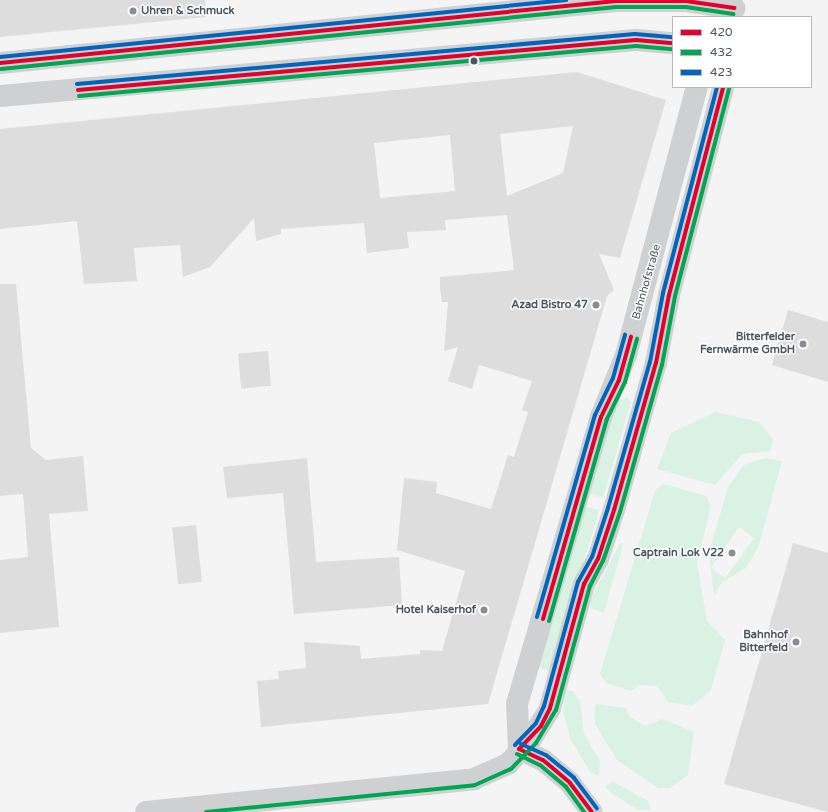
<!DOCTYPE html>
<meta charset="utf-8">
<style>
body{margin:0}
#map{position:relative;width:828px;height:812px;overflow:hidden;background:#f4f4f4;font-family:"Varela Round",sans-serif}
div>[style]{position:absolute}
.green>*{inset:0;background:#d9f2e3}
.building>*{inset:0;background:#ddddde;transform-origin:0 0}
.minor>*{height:22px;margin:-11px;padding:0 11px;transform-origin:11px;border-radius:11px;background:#ced0d2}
.bus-1>*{height:4px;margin:-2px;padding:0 2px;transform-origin:2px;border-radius:2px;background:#e4002b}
.bus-2>*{height:4px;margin:-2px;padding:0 2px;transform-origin:2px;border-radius:2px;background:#00a651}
.bus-3>*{height:4px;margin:-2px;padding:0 2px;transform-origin:2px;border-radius:2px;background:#0065bd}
.dots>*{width:11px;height:11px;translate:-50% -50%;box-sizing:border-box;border:2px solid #fff;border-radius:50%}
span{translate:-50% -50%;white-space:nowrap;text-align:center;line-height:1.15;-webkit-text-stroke:3px #fff;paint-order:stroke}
.poi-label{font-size:11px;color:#4a5661;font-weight:700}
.left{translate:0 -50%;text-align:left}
.right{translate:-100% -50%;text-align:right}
.street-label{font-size:11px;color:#4a5661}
.legend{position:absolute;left:672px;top:16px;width:140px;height:72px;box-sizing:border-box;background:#fff;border:1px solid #b7bbc0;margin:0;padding:5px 7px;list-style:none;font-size:12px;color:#4a5661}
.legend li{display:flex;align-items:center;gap:8px;height:20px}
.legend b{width:20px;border:1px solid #b7bbc0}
</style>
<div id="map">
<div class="green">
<div style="clip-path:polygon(627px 397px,631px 402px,603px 498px,586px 493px,587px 480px,619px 400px)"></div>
<div style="clip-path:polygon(715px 412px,759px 422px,773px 439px,771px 451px,742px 454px,715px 485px,657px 469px,671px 433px)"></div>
<div style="clip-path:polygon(evenodd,765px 458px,782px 461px,758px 548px,746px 568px,722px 582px,714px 597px,709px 553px,728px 487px,744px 465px,765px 458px,739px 527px,754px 538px,725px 578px,711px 568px,739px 527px)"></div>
<div style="clip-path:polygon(664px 484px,706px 496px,711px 506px,697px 563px,707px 621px,725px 640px,711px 690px,692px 706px,668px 702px,657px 686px,639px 685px,631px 691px,606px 683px,600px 674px,655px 490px)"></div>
<div style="clip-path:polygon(582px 506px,599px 510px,598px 515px,550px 670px,545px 670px,536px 666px)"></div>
<div style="clip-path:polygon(620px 543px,623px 543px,621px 552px,604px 613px,591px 608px,590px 600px)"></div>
<div style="clip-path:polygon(565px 690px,573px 691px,580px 701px,584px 734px,600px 761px,599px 776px,590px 772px,571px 740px,563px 711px)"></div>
<div style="clip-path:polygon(595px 704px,626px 708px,630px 717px,645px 726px,663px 719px,694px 732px,688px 775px,670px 788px,658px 788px,617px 760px,595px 724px)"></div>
<div style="clip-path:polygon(612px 781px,648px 801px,651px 810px,638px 810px,610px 792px,605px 787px)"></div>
</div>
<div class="building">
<div style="clip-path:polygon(0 0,205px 0,206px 17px,0 37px)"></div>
<div style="clip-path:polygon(evenodd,577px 72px,666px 100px,620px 258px,599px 254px,614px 290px,607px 296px,488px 704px,261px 727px,257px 681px,279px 679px,278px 671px,306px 668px,304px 642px,360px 646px,361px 659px,420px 654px,420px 650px,442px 651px,465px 571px,397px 550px,404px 478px,437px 482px,436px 493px,491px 509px,508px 455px,514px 457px,528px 412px,522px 410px,532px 381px,479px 365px,472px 389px,448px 381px,458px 347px,444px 351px,448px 302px,442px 302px,440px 288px,440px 277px,514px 270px,507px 215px,445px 220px,446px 230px,407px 232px,409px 248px,367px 253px,364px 223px,281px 229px,281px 234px,256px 241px,254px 218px,210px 267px,183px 277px,180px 245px,134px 248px,137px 281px,84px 284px,77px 221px,0 229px,0 129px,577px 72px,573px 126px,563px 173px,507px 196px,500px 134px,573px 126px,577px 72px,450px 135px,455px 191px,380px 198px,374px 143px,450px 135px)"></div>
<div style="clip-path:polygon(0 284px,16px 284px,31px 448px,46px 460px,83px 456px,88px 511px,49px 514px,59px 627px,0 633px,0 560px,28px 557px,23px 494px,0 496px)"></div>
<div style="clip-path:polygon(788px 310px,828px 322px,828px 382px,772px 365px)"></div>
<div style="left:268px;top:351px;width:35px;height:30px;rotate:85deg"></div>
<div style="clip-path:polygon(307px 458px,316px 562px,399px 557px,402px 605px,294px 614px,283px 493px,227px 498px,223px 467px)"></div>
<div style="left:196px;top:525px;width:57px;height:24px;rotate:84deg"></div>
<div style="clip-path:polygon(793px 543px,828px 553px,828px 812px,724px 784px)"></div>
</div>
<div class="minor">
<div style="left:0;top:63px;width:619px;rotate:-5.75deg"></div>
<div style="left:616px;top:1px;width:70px"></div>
<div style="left:686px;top:1px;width:49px;rotate:8.3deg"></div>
<div style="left:0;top:96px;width:638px;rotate:-5.03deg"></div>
<div style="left:636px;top:40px;width:37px;rotate:5deg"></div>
<div style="left:519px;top:749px;width:45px;rotate:-92.5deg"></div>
<div style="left:517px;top:704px;width:299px;rotate:-73.7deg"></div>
<div style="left:601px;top:417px;width:67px;rotate:-68deg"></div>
<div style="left:626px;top:355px;width:277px;rotate:-75.2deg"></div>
<div style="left:519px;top:749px;width:26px;rotate:25deg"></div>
<div style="left:543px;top:760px;width:35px;rotate:40deg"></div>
<div style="left:570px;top:783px;width:36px;rotate:53deg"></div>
<div style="left:146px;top:812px;width:330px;rotate:-5.7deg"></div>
<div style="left:474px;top:779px;width:37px;rotate:-24deg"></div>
<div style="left:508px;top:764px;width:34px;rotate:-47deg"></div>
<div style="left:531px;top:739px;width:36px;rotate:-58deg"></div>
<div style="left:550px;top:708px;width:129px;rotate:-74.7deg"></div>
<div style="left:584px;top:584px;width:29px;rotate:-61deg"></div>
<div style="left:598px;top:559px;width:52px;rotate:-71.9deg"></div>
<div style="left:614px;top:510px;width:153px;rotate:-74.1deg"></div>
<div style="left:656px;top:363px;width:69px;rotate:-79.2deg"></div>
<div style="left:669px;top:295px;width:215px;rotate:-75.4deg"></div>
</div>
<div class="bus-1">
<div style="left:0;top:63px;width:619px;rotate:-5.75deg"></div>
<div style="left:616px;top:1px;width:70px"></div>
<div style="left:686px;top:1px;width:49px;rotate:8.3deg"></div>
<div style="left:78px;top:90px;width:560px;rotate:-5.12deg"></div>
<div style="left:636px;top:40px;width:37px;rotate:5deg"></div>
<div style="left:543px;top:619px;width:210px;rotate:-74deg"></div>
<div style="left:601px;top:417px;width:41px;rotate:-64.1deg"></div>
<div style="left:619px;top:380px;width:45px;rotate:-74.4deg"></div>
<div style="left:519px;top:749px;width:32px;rotate:-46deg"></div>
<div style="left:541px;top:726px;width:20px;rotate:-63deg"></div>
<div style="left:550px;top:708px;width:129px;rotate:-74.7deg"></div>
<div style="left:584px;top:584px;width:29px;rotate:-61deg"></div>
<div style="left:598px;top:559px;width:52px;rotate:-71.9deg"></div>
<div style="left:614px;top:510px;width:153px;rotate:-74.1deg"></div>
<div style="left:656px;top:363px;width:69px;rotate:-79.2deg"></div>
<div style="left:669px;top:295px;width:215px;rotate:-75.4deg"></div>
<div style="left:519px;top:749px;width:26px;rotate:25deg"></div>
<div style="left:543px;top:760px;width:35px;rotate:40deg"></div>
<div style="left:570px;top:783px;width:36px;rotate:53deg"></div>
</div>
<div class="bus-2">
<div style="left:1px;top:69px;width:618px;rotate:-5.76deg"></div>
<div style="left:616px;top:7px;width:70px"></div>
<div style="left:686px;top:7px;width:48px;rotate:8.5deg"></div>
<div style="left:79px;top:96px;width:559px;rotate:-5.13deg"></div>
<div style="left:636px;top:46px;width:37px;rotate:5deg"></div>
<div style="left:549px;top:621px;width:210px;rotate:-74deg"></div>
<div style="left:607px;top:419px;width:41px;rotate:-64.1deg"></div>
<div style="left:625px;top:382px;width:45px;rotate:-74.4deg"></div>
<div style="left:517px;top:754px;width:25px;rotate:26deg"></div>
<div style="left:540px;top:765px;width:34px;rotate:40deg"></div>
<div style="left:566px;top:787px;width:31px;rotate:54deg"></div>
<div style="left:206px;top:812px;width:270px;rotate:-5.7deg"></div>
<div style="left:475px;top:785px;width:39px;rotate:-24deg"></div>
<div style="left:511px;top:769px;width:36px;rotate:-46deg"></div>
<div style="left:536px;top:743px;width:39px;rotate:-59deg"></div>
<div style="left:556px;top:710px;width:129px;rotate:-74.7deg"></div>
<div style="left:590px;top:586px;width:28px;rotate:-63deg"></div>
<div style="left:603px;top:561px;width:52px;rotate:-70.9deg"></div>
<div style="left:620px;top:512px;width:153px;rotate:-74.1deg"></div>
<div style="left:662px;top:365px;width:70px;rotate:-79.3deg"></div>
<div style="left:675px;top:296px;width:214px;rotate:-75.4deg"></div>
</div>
<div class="bus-3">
<div style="left:0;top:57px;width:569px;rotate:-5.75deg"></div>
<div style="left:77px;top:84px;width:560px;rotate:-5.12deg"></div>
<div style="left:635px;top:34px;width:38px;rotate:5deg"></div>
<div style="left:537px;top:617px;width:210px;rotate:-74deg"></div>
<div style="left:595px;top:415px;width:41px;rotate:-64.1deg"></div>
<div style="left:613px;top:378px;width:45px;rotate:-74.4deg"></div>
<div style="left:521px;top:744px;width:27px;rotate:24deg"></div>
<div style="left:546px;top:755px;width:36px;rotate:39deg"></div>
<div style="left:574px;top:778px;width:38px;rotate:53deg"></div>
<div style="left:515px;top:745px;width:30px;rotate:-46deg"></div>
<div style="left:536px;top:723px;width:19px;rotate:-65deg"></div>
<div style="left:544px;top:706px;width:129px;rotate:-74.7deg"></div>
<div style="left:578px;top:582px;width:29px;rotate:-61deg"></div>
<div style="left:592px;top:557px;width:52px;rotate:-71.9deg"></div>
<div style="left:608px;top:508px;width:152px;rotate:-74deg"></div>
<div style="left:650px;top:362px;width:70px;rotate:-79.3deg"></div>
<div style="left:663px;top:293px;width:213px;rotate:-75.3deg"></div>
</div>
<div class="dots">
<div style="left:133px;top:11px;background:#868d94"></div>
<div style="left:474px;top:61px;background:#4a5661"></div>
<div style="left:596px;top:305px;background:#868d94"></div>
<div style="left:803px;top:344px;background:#868d94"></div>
<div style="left:732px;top:553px;background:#868d94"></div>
<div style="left:484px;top:610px;background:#868d94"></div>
<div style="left:796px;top:642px;background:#868d94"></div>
</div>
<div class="poi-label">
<span class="left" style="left:141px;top:11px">Uhren &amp; Schmuck</span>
<span class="right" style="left:588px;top:305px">Azad Bistro 47</span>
<span class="right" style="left:795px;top:344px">Bitterfelder<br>Fernwärme GmbH</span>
<span class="right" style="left:724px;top:553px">Captrain Lok V22</span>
<span class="right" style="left:476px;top:610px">Hotel Kaiserhof</span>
<span class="right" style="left:788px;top:642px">Bahnhof<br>Bitterfeld</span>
</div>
<div class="street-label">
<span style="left:647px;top:282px;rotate:-74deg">Bahnhofstraße</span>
</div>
<ul class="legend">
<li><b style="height:5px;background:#e4002b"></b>420</li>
<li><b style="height:5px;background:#00a651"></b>432</li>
<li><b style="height:5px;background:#0065bd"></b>423</li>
</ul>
</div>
